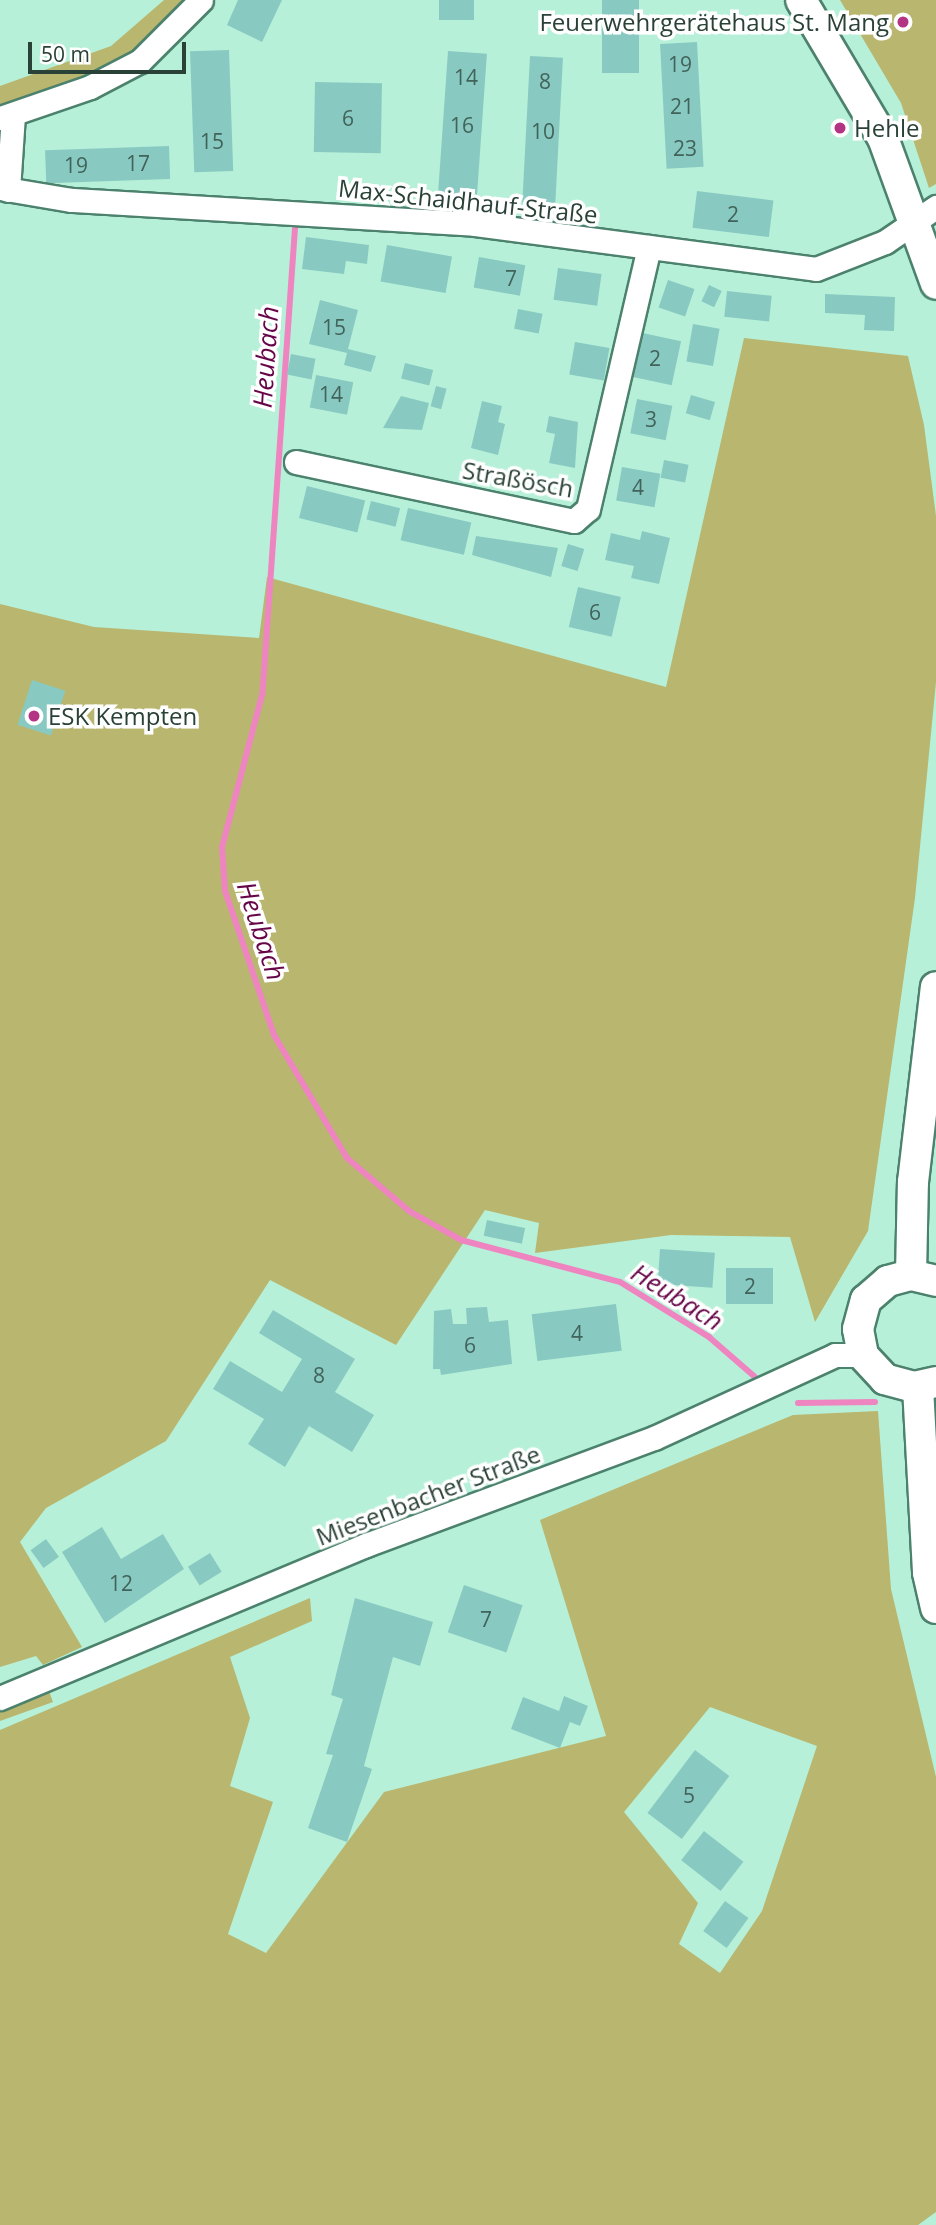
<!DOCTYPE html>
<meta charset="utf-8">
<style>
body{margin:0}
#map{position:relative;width:936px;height:2225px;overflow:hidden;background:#b7f0d8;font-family:"Open Sans",sans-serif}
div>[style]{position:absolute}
.green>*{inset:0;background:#b8b66f}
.stream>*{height:6px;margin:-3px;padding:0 3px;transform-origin:3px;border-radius:3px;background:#ee85c0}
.building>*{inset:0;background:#88cac2;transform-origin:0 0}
.roads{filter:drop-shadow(2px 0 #4c826d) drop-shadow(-2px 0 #4c826d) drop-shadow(0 2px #4c826d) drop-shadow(0 -2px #4c826d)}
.minor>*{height:23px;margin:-11.5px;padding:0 11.5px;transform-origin:11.5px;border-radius:11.5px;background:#fff}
.major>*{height:30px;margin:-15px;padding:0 15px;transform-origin:15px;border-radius:15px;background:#fff}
.dots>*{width:19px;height:19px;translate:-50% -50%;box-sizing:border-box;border:4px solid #fff;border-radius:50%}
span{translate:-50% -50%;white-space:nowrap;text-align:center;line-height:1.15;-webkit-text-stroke:7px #fff;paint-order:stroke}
.number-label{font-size:21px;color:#42635a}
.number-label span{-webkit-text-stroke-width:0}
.poi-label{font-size:24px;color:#2a4137}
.right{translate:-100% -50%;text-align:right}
.left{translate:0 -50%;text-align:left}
.street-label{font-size:24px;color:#2a4137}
.water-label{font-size:26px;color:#660547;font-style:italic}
.scale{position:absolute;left:28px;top:42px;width:158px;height:32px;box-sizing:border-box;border:4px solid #2a4137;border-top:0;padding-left:9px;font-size:21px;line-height:24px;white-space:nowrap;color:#2a4137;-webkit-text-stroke:5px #fff;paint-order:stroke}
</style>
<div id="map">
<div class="green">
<div style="clip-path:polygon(164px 0,185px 0,133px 52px,84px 78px,0 105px,0 86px,111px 46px)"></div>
<div style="clip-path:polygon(840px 0,936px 0,936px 184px,929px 188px,901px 103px)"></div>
<div style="clip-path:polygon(744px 338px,908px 356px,924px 425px,936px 516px,936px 682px,915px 898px,868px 1231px,815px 1322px,790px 1237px,671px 1235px,535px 1253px,539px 1223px,485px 1210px,396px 1345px,270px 1280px,166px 1441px,46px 1508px,20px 1542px,82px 1647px,43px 1665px,36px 1656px,0 1667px,0 604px,94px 627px,259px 638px,267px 577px,666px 687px)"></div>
<div style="clip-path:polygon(evenodd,878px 1411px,891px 1589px,936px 1777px,936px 2212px,918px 2225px,0 2225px,0 1730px,310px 1598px,312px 1621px,230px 1657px,250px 1718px,230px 1786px,273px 1802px,228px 1934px,266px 1953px,384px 1792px,606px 1736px,540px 1520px,793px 1415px,878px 1411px,710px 1707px,817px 1746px,762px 1911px,720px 1973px,679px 1944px,698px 1903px,624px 1812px,710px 1707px)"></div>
<div style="clip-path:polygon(49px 1691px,53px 1702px,0 1721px,0 1710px)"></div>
</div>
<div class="stream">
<div style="left:295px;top:228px;width:468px;rotate:94deg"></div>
<div style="left:262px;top:695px;width:157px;rotate:104.7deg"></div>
<div style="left:222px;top:847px;width:44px;rotate:86.1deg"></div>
<div style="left:225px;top:891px;width:152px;rotate:71.2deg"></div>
<div style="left:274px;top:1035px;width:143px;rotate:59.3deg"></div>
<div style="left:347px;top:1158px;width:82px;rotate:40.5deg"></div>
<div style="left:409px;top:1211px;width:60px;rotate:29.1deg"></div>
<div style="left:461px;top:1240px;width:164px;rotate:14.8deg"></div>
<div style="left:620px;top:1282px;width:105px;rotate:31.7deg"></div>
<div style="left:709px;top:1337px;width:61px;rotate:41deg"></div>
<div style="left:798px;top:1403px;width:77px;rotate:-0.7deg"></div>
</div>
<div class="building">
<div style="clip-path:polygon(238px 0,282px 0,262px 42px,227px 25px)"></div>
<div style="left:439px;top:0;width:35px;height:20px"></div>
<div style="left:602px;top:0;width:37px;height:73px"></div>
<div style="left:697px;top:42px;width:125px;height:37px;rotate:87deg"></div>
<div style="left:229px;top:50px;width:121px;height:39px;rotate:88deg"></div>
<div style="left:448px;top:51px;width:39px;height:146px;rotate:4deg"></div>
<div style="left:530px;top:56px;width:33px;height:147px;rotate:3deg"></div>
<div style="left:315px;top:82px;width:67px;height:70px;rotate:1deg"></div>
<div style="left:169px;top:146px;width:33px;height:124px;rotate:88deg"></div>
<div style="left:697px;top:191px;width:77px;height:37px;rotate:7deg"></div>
<div style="clip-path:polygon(306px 237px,369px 245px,367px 264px,346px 261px,344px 274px,302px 269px)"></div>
<div style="left:387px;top:245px;width:66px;height:37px;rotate:10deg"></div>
<div style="left:479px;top:257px;width:47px;height:31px;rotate:10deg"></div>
<div style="left:558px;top:268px;width:44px;height:32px;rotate:8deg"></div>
<div style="left:668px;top:280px;width:28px;height:29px;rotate:19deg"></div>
<div style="left:709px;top:285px;width:14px;height:18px;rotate:25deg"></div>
<div style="left:727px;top:291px;width:45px;height:26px;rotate:6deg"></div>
<div style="clip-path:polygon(825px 294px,895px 297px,894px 331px,864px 330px,865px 315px,825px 313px)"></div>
<div style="clip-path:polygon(320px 300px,358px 310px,348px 349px,376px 356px,371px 372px,344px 365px,347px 353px,309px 344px)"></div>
<div style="left:518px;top:309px;width:25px;height:20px;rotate:11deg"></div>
<div style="left:693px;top:324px;width:27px;height:38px;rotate:10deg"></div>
<div style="left:638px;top:332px;width:44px;height:45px;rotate:12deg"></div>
<div style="left:575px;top:342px;width:35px;height:33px;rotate:10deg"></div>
<div style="left:291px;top:354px;width:25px;height:21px;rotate:11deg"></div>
<div style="left:405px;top:363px;width:29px;height:16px;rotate:14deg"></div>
<div style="left:316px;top:375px;width:38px;height:33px;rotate:11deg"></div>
<div style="left:436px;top:386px;width:11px;height:21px;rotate:15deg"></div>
<div style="left:691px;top:395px;width:25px;height:19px;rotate:16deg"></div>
<div style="clip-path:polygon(401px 396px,429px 403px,422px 430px,383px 428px)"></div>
<div style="left:637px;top:399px;width:36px;height:35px;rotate:11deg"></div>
<div style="clip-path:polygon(482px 401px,502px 406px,498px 422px,505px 424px,498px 455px,471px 448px)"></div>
<div style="clip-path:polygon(549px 416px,578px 422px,575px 468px,549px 463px,555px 434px,546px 432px)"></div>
<div style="left:664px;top:460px;width:25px;height:18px;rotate:11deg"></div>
<div style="left:622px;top:467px;width:39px;height:34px;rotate:10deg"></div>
<div style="left:307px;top:486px;width:60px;height:33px;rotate:14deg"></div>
<div style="left:371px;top:501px;width:30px;height:19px;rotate:14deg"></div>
<div style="left:408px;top:508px;width:65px;height:33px;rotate:13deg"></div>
<div style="clip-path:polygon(642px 531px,670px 538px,659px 584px,631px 578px,634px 566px,605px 560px,611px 533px,640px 540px)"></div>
<div style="clip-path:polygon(476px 536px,558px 548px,551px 577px,472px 555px)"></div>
<div style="left:568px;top:544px;width:17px;height:23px;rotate:17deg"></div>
<div style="left:578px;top:587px;width:44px;height:41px;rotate:13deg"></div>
<div style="left:32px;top:680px;width:35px;height:47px;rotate:18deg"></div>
<div style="left:487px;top:1220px;width:39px;height:16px;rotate:12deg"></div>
<div style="left:660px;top:1249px;width:55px;height:35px;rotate:4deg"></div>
<div style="left:726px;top:1268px;width:47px;height:36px"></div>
<div style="left:616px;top:1304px;width:47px;height:85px;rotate:83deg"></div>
<div style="clip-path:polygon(487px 1307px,489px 1322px,508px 1320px,512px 1364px,441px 1375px,440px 1369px,433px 1369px,434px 1311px,451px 1309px,453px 1324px,467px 1324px,466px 1308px)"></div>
<div style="clip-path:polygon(273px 1310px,355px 1359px,335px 1392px,374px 1415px,352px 1452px,309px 1426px,285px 1467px,248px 1444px,264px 1419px,213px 1389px,230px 1361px,282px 1392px,302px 1359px,259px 1333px)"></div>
<div style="clip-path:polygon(102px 1527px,121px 1559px,163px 1534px,184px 1569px,105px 1623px,62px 1552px)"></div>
<div style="left:46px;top:1539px;width:22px;height:19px;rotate:54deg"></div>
<div style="left:210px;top:1553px;width:22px;height:26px;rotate:58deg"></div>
<div style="left:464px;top:1585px;width:62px;height:50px;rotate:19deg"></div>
<div style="clip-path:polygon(355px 1598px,433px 1622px,420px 1666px,393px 1657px,364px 1766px,372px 1769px,347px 1842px,308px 1828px,333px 1755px,326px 1754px,343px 1699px,331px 1695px)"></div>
<div style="clip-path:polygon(564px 1696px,588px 1706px,580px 1726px,570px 1722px,560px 1748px,511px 1729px,523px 1697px,559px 1711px)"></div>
<div style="left:695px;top:1750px;width:43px;height:79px;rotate:37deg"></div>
<div style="left:704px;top:1831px;width:50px;height:37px;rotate:38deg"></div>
<div style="left:725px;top:1901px;width:29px;height:37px;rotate:36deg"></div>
</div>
<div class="roads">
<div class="minor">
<div style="left:0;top:118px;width:95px;rotate:-19deg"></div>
<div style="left:90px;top:87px;width:56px;rotate:-27.5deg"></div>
<div style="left:140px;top:61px;width:86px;rotate:-45deg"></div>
<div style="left:0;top:188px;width:73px;rotate:9.5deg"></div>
<div style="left:72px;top:200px;width:404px;rotate:3.4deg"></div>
<div style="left:475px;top:224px;width:344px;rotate:7.5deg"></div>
<div style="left:816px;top:269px;width:74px;rotate:-21.4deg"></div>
<div style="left:885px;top:242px;width:62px;rotate:-34.5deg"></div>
<div style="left:8px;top:190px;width:76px;rotate:-86.2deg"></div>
<div style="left:296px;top:462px;width:284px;rotate:12deg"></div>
<div style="left:574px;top:521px;width:18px;rotate:-41deg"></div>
<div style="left:588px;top:509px;width:269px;rotate:-76.9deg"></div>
<div style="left:0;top:1698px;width:397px;rotate:-22.7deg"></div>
<div style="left:366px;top:1545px;width:307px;rotate:-20.4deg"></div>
<div style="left:654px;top:1438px;width:199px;rotate:-24.6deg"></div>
<div style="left:835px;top:1355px;width:28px"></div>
</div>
<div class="major">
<div style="left:801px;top:0;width:161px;rotate:59.3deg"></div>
<div style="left:883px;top:138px;width:155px;rotate:70deg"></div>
<div style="left:911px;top:1275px;width:93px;rotate:-88.8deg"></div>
<div style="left:913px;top:1182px;width:196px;rotate:-83.3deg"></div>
<div style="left:936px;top:1382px;width:23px;rotate:167deg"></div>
<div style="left:914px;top:1387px;width:30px;rotate:-165deg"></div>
<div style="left:885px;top:1379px;width:33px;rotate:-133deg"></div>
<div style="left:863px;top:1355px;width:26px;rotate:-101deg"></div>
<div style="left:858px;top:1329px;width:30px;rotate:-75deg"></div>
<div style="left:866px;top:1300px;width:29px;rotate:-41deg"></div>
<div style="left:888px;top:1281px;width:24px;rotate:-15deg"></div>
<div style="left:911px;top:1275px;width:26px;rotate:13deg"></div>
<div style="left:918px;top:1387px;width:186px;rotate:86.9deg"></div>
<div style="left:928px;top:1573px;width:36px;rotate:77deg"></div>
</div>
</div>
<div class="dots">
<div style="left:903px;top:22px;background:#b23483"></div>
<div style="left:840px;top:128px;background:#b23483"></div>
<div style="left:34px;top:716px;background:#b23483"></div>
</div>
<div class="number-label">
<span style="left:680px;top:64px">19</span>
<span style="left:466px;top:77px">14</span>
<span style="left:545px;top:81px">8</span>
<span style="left:682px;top:106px">21</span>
<span style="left:348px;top:118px">6</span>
<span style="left:462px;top:125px">16</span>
<span style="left:543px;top:131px">10</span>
<span style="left:212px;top:141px">15</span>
<span style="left:685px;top:148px">23</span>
<span style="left:138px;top:163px">17</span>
<span style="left:76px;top:165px">19</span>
<span style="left:733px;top:214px">2</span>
<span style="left:511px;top:278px">7</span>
<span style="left:334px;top:327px">15</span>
<span style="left:655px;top:358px">2</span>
<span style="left:331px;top:394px">14</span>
<span style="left:651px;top:419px">3</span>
<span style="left:638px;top:487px">4</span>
<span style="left:595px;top:612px">6</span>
<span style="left:750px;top:1286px">2</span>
<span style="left:577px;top:1333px">4</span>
<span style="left:470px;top:1345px">6</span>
<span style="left:319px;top:1375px">8</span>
<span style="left:121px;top:1583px">12</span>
<span style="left:486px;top:1619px">7</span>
<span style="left:689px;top:1795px">5</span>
</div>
<div class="poi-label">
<span class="right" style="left:889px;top:22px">Feuerwehrgerätehaus St. Mang</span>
<span class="left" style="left:854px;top:128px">Hehle</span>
<span class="left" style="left:48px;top:716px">ESK Kempten</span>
</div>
<div class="street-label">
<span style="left:468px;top:201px;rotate:6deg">Max-Schaidhauf-Straße</span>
<span style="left:518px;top:479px;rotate:10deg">Straßösch</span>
<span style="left:428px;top:1495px;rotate:-21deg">Miesenbacher Straße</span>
</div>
<div class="water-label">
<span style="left:266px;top:357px;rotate:-86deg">Heubach</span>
<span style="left:261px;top:931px;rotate:72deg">Heubach</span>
<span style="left:677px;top:1297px;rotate:32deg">Heubach</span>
</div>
<div class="scale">50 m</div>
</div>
